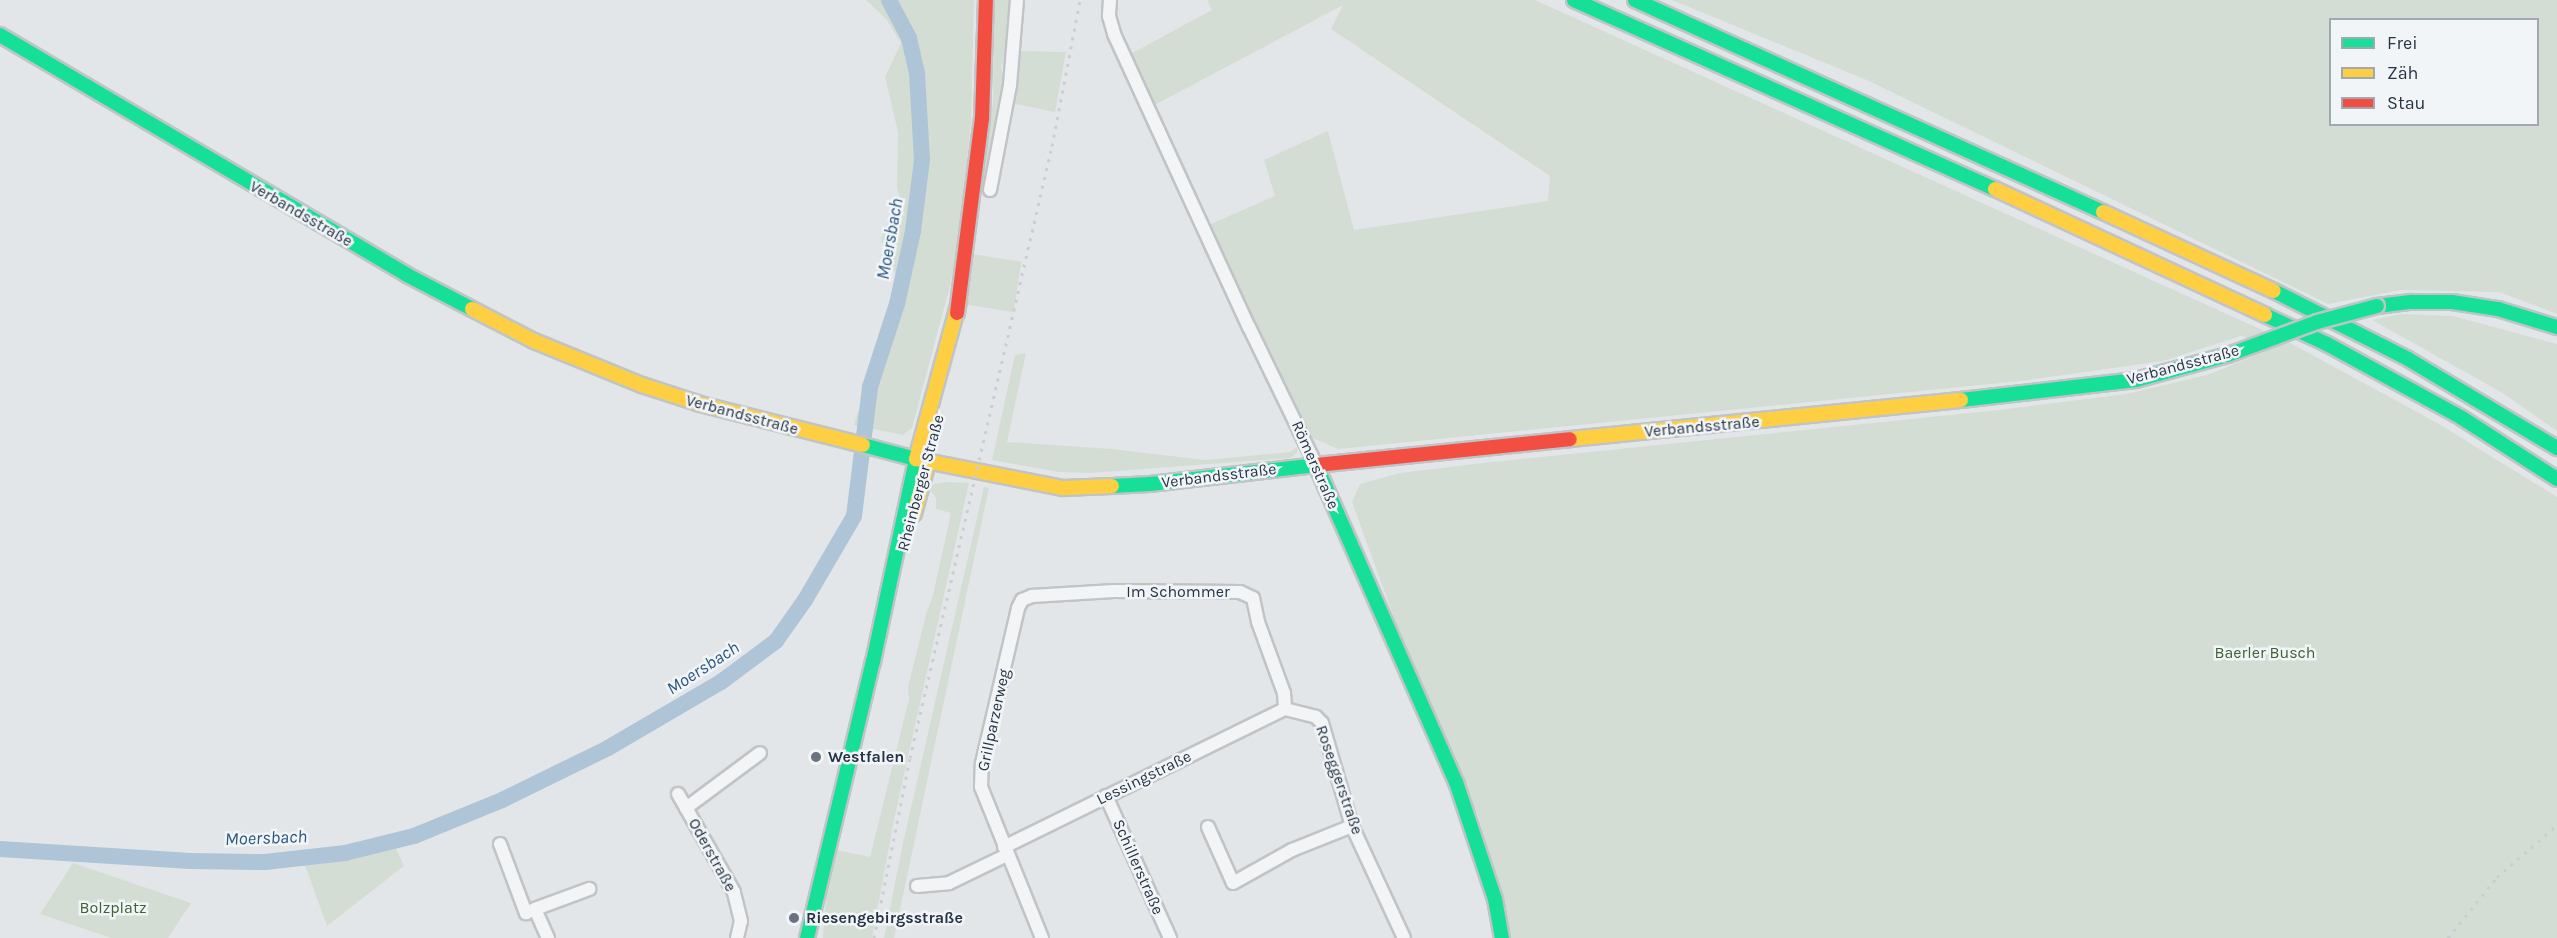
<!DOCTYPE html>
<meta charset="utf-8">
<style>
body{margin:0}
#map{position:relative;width:2557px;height:938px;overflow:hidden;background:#e3e6e9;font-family:Karla,sans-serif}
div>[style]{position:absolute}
.green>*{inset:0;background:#d4ddd3;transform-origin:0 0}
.river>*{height:16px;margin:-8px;padding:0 8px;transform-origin:8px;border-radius:8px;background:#aec5d7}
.roads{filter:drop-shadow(2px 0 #c1c4c7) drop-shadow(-2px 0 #c1c4c7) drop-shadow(0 2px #c1c4c7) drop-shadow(0 -2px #c1c4c7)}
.street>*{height:12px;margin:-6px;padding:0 6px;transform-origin:6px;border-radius:6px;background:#f3f4f5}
.fast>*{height:14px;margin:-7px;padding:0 7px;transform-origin:7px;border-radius:7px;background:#16e098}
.slow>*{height:14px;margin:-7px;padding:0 7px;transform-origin:7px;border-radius:7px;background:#ffcf43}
.jam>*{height:14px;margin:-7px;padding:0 7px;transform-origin:7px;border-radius:7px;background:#f24e42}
.rail>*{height:3px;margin-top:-1.5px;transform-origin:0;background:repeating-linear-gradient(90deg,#cbced1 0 3px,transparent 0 9px)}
.bridges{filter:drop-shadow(2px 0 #c1c4c7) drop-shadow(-2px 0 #c1c4c7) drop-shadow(0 2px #c1c4c7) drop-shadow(0 -2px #c1c4c7)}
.fast-bridge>*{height:14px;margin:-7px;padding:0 7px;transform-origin:7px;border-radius:7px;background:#16e098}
.dots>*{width:16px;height:16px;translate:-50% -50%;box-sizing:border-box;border:3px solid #f1f5f8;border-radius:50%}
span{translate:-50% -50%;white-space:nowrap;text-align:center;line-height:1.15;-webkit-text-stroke:5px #f1f5f8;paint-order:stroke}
.street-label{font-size:16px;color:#273445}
.park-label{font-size:16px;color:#406233}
.poi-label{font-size:16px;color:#273445;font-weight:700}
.left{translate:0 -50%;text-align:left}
.water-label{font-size:18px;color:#2c577e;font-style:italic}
.legend{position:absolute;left:2329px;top:18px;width:210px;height:108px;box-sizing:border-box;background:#f1f5f8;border:2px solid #a0a8b0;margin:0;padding:8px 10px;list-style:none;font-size:18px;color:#273445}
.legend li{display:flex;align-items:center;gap:12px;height:30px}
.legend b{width:30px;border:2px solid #a0a8b0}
</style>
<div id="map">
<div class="green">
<div style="clip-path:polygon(866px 0,974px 0,971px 122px,959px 241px,950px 286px,912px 428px,903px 435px,854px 425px,898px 278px,886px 259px,881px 239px,889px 220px,905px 215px,897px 188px,898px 132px,885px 77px,901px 43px,886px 19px)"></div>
<div style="clip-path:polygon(994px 0,1010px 0,1005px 58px,1001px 66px,1004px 78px,1004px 96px,989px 179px,983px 179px,993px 101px)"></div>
<div style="clip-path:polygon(1207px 0,1535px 0,2273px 335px,2256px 341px,2241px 336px,2163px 361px,2021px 381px,1338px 449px,1313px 438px,1305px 440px,1204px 227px,1275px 196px,1264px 160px,1328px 131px,1354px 230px,1548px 201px,1550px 176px,1331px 29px,1343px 5px,1149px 108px,1125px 57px,1212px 10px)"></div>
<div style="clip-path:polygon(evenodd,1672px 0,2557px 0,2557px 314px,2499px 292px,2401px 290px,2328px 304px,1869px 81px,1672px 0,2330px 20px,2538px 20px,2538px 124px,2330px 124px,2330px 20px)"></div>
<div style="clip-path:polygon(1019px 51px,1066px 52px,1055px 112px,1011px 103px)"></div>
<div style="left:972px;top:254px;width:50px;height:51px;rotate:9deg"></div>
<div style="clip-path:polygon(2401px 314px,2453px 316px,2557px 344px,2557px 431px,2501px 392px,2372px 320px)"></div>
<div style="clip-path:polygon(2279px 337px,2439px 424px,2557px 497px,2557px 938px,1508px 938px,1503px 902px,1479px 818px,1408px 656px,1352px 502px,1360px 484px,1400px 473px,1483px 463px,1999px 410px,2126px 394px,2207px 375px,2264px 352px,2259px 344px)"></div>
<div style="clip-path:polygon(1026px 353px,1007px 442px,1112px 449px,1205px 460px,1290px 452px,1298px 446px,1297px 453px,1290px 458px,1090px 473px,1059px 472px,992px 460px,1015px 355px)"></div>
<div style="clip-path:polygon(947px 482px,969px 483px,894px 820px,872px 938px,823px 938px,826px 896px,837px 850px,870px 857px,909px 699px,908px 687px,926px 614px,933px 595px,951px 513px,936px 509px,936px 498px,929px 488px,930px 485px)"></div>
<div style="clip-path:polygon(984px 487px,989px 488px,894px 938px,884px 938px,903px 843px)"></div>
<div style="clip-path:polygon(393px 842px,404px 866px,327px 926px,301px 854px)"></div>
<div style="clip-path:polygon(73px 863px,191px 903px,168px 938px,111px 938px,40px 914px)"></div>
</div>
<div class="river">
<div style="left:0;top:849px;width:191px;rotate:3.6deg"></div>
<div style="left:191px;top:861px;width:74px;rotate:0.8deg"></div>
<div style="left:265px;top:862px;width:81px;rotate:-6.4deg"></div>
<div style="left:345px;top:853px;width:71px;rotate:-13.8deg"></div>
<div style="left:414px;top:836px;width:95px;rotate:-22.2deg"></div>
<div style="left:502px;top:800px;width:118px;rotate:-26.1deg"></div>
<div style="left:608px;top:748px;width:131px;rotate:-30.3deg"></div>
<div style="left:721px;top:682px;width:69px;rotate:-36.7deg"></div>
<div style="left:776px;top:641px;width:50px;rotate:-54.7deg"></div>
<div style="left:805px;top:600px;width:97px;rotate:-59.7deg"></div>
<div style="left:854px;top:516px;width:130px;rotate:-82.9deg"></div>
<div style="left:870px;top:387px;width:87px;rotate:-72deg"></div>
<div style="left:897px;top:304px;width:75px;rotate:-77.6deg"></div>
<div style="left:913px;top:231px;width:72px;rotate:-82.8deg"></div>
<div style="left:922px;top:160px;width:87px;rotate:-93.3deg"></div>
<div style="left:917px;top:73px;width:36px;rotate:-103deg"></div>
<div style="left:909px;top:38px;width:43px;rotate:-117.8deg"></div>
</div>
<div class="roads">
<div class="street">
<div style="left:1110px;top:0;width:16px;rotate:94deg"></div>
<div style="left:1109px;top:16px;width:19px;rotate:74deg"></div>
<div style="left:1114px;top:34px;width:323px;rotate:65.3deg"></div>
<div style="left:1249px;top:327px;width:153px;rotate:64.1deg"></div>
<div style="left:990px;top:190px;width:107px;rotate:-79.2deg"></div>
<div style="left:1010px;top:85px;width:85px;rotate:-85.3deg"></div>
<div style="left:1285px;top:709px;width:32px;rotate:14deg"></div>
<div style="left:1316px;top:717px;width:8px;rotate:45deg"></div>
<div style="left:1322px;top:723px;width:107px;rotate:73.8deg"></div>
<div style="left:1352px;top:826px;width:123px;rotate:65.1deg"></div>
<div style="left:678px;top:794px;width:16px;rotate:60deg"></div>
<div style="left:1106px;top:796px;width:156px;rotate:65.7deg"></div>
<div style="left:1208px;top:827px;width:61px;rotate:65.9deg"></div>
<div style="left:1233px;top:883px;width:68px;rotate:-29.2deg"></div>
<div style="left:1292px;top:850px;width:65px;rotate:-21.8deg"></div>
<div style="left:500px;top:844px;width:74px;rotate:69.4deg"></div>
<div style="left:526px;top:913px;width:10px;rotate:-24deg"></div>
<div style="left:535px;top:909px;width:32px;rotate:66deg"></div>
<div style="left:1004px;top:847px;width:313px;rotate:-26.2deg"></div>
<div style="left:917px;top:886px;width:32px;rotate:-5deg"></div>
<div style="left:949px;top:883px;width:64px;rotate:-25.8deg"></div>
<div style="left:535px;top:909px;width:58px;rotate:-20.3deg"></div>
<div style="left:737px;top:938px;width:17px;rotate:-77deg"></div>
<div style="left:741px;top:921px;width:30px;rotate:-104deg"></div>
<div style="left:734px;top:892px;width:97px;rotate:-119.7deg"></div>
<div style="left:686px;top:808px;width:92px;rotate:-36.6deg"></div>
<div style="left:1042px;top:938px;width:163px;rotate:-112deg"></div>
<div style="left:981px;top:787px;width:24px;rotate:-88deg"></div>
<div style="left:982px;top:763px;width:159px;rotate:-76.9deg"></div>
<div style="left:1018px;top:608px;width:9px;rotate:-63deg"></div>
<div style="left:1022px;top:600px;width:11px;rotate:-22deg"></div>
<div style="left:1032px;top:596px;width:82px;rotate:-3.5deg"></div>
<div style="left:1114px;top:591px;width:126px;rotate:0.5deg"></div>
<div style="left:1240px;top:592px;width:14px;rotate:25deg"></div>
<div style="left:1253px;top:598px;width:25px;rotate:78deg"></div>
<div style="left:1258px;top:622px;width:76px;rotate:69.9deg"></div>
<div style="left:1284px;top:693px;width:16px;rotate:86deg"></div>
</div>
<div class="fast">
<div style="left:1574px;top:0;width:461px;rotate:24.2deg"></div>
<div style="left:1635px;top:0;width:514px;rotate:24.37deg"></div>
<div style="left:0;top:35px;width:472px;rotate:30.5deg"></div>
<div style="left:407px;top:275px;width:73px;rotate:27.6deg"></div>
<div style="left:2274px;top:291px;width:150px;rotate:26.9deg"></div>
<div style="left:2408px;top:359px;width:174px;rotate:30.9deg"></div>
<div style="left:2377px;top:306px;width:34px;rotate:-7deg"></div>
<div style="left:2411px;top:302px;width:41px"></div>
<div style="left:2452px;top:302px;width:47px;rotate:8.7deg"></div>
<div style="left:2498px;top:309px;width:62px;rotate:17deg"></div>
<div style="left:2265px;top:315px;width:68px;rotate:25.1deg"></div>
<div style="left:2327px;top:344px;width:154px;rotate:28.7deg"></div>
<div style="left:2462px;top:418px;width:113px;rotate:32.7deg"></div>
<div style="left:1961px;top:400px;width:176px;rotate:-6.5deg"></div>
<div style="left:2136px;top:380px;width:95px;rotate:-15.2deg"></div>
<div style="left:1112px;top:486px;width:38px;rotate:-3deg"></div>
<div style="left:1150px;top:484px;width:167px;rotate:-6.5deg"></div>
<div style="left:1316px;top:465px;width:347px;rotate:66.2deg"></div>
<div style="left:1456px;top:782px;width:123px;rotate:71.6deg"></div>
<div style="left:1495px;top:899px;width:40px;rotate:80deg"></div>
<div style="left:807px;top:938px;width:284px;rotate:-76.6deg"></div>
<div style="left:873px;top:662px;width:208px;rotate:-78deg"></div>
<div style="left:916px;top:459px;width:55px;rotate:-165.2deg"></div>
</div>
<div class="slow">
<div style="left:1995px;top:189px;width:298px;rotate:25deg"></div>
<div style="left:2103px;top:212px;width:188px;rotate:24.8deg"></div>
<div style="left:959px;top:302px;width:163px;rotate:105.3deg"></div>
<div style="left:916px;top:459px;width:150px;rotate:11.2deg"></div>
<div style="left:1063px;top:488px;width:49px;rotate:-2.3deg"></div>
<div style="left:472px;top:309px;width:70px;rotate:27.3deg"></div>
<div style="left:534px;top:341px;width:117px;rotate:22.2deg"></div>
<div style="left:642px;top:385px;width:61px;rotate:18.1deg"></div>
<div style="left:700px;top:404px;width:168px;rotate:14.1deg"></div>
<div style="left:1570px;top:439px;width:393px;rotate:-5.7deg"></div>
<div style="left:914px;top:514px;width:54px;rotate:-74.9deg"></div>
</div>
<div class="jam">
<div style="left:957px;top:313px;width:196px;rotate:-82.7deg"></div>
<div style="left:982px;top:119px;width:119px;rotate:-88.1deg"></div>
<div style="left:1316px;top:465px;width:255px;rotate:-5.8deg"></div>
</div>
</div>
<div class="rail">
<div style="left:874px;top:938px;width:184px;rotate:-78.7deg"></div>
<div style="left:910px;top:758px;width:628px;rotate:-76.94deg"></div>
<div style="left:1052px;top:146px;width:149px;rotate:-79.1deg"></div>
<div style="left:2448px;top:938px;width:78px;rotate:-51.2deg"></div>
<div style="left:2497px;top:877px;width:79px;rotate:-40.9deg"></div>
</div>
<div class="bridges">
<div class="fast-bridge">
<div style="left:2228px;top:355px;width:95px;rotate:-20.3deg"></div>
<div style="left:2317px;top:322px;width:62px;rotate:-14.9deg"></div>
</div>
</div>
<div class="dots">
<div style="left:816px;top:757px;background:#69727e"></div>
<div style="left:794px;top:918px;background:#69727e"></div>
</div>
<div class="street-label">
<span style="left:301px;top:214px;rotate:30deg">Verbandsstraße</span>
<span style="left:2183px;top:365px;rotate:-15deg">Verbandsstraße</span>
<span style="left:742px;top:415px;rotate:15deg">Verbandsstraße</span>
<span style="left:1702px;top:427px;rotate:-5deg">Verbandsstraße</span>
<span style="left:1315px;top:465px;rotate:66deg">Römerstraße</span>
<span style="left:1219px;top:476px;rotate:-7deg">Verbandsstraße</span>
<span style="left:921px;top:483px;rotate:-75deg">Rheinberger Straße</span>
<span style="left:1178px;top:592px">Im Schommer</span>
<span style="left:994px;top:720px;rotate:-78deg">Grillparzerweg</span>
<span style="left:1144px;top:778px;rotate:-26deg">Lessingstraße</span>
<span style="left:1339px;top:780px;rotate:71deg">Roseggerstraße</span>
<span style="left:712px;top:855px;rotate:61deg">Oderstraße</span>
<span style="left:1138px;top:867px;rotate:66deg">Schillerstraße</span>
</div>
<div class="park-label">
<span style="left:2265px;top:653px">Baerler Busch</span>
<span style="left:113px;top:908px">Bolzplatz</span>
</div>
<div class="poi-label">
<span class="left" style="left:828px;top:757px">Westfalen</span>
<span class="left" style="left:806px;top:918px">Riesengebirgsstraße</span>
</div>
<div class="water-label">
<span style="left:890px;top:239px;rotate:-80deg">Moersbach</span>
<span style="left:703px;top:668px;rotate:-33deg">Moersbach</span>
<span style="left:266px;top:838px;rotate:-2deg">Moersbach</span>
</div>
<ul class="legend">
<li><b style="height:8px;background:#16e098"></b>Frei</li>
<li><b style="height:8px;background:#ffcf43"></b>Zäh</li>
<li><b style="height:8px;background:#f24e42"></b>Stau</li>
</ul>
</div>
